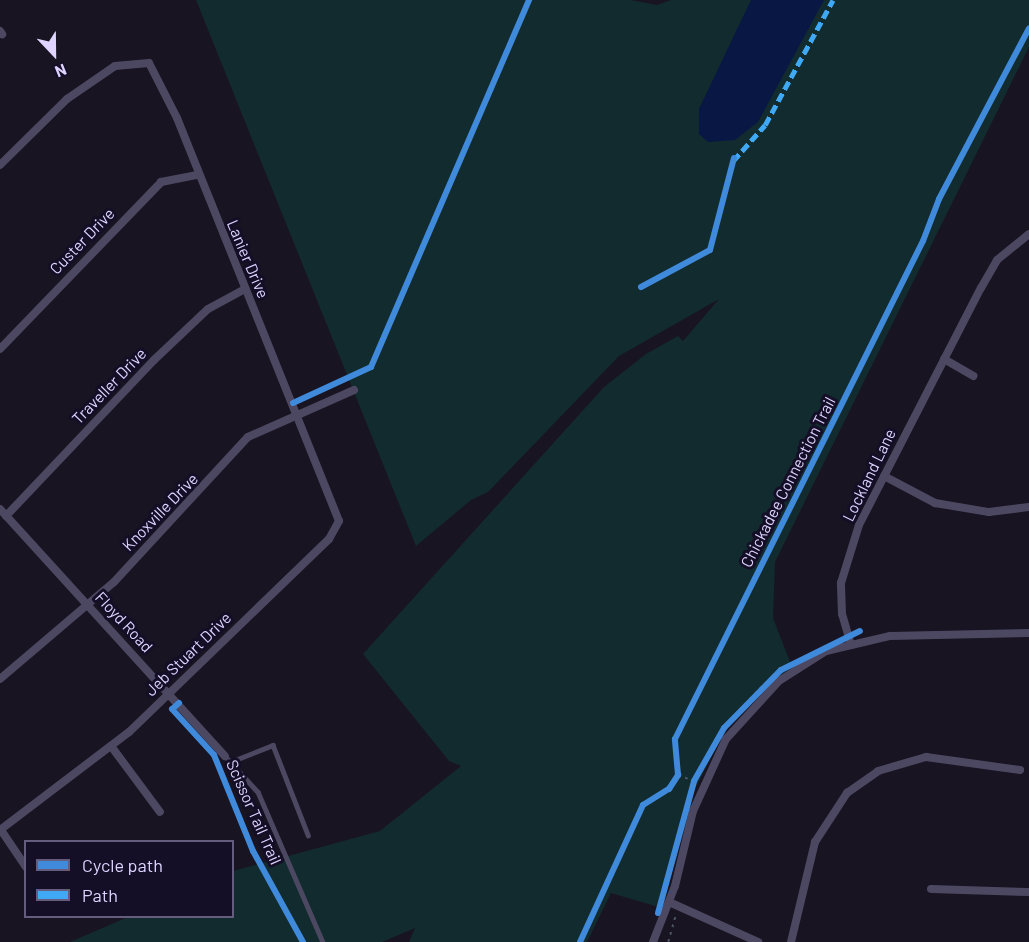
<!DOCTYPE html>
<style>
body{margin:0}
#map{position:relative;width:1029px;height:942px;overflow:hidden;background:#181421;font-family:Barlow,sans-serif}
div>[style]{position:absolute}
.green>*{inset:0;background:#122b2f}
.water>*{inset:0;background:#091744}
.path>*{height:1.5px;margin-top:-0.75px;transform-origin:0;background:repeating-linear-gradient(90deg,#485363 0 3px,transparent 0 7.5px)}
.service>*{height:4.5px;margin:-2.25px;padding:0 2.25px;transform-origin:2.25px;border-radius:2.25px;background:#4d4862}
.minor>*{height:8px;margin:-4px;padding:0 4px;transform-origin:4px;border-radius:4px;background:#4d4862}
.quiet>*{height:4.5px;margin-top:-2.25px;transform-origin:0;background:repeating-linear-gradient(90deg,#3fa9f5 0 9px,transparent 0 13.5px)}
.cycleway>*{height:6px;margin:-3px;padding:0 3px;transform-origin:3px;border-radius:3px;background:#408adc}
span{translate:-50% -50%;white-space:nowrap;text-align:center;line-height:1.15;-webkit-text-stroke:6px #150e27;paint-order:stroke}
.street-label{font-size:16px;color:#ded4ff}
.legend{position:absolute;left:24px;top:840px;width:210px;height:78px;box-sizing:border-box;background:#150e27;border:2px solid #655d7d;margin:0;padding:8px 10px;list-style:none;font-size:18px;color:#ded4ff}
.legend li{display:flex;align-items:center;gap:12px;height:30px}
.legend b{width:30px;border:2px solid #655d7d}
.north{position:absolute;left:24px;top:24px;width:60px;height:60px;-webkit-text-stroke:4px #150e27;paint-order:stroke;rotate:158deg;font-size:16px;font-weight:700;line-height:24px;text-align:center;color:#ded4ff}
.north::after{content:'';display:block;margin:auto;width:21px;height:27px;background:#ded4ff;clip-path:polygon(50% 0,100% 100%,50% 72%,0 100%)}
</style>
<div id="map">
<div class="green">
<div style="clip-path:polygon(196px 0,630px 0,657px 5px,671px 0,1029px 0,1029px 47px,775px 562px,773px 618px,792px 667px,753px 698px,723px 734px,695px 789px,662px 908px,611px 893px,587px 942px,409px 942px,415px 928px,382px 942px,70px 942px,128px 917px,232px 916px,233px 871px,380px 831px,461px 766px,449px 761px,363px 654px,604px 387px,646px 354px,678px 336px,683px 341px,719px 299px,619px 356px,488px 492px,471px 500px,416px 546px)"></div>
</div>
<div class="water">
<div style="clip-path:polygon(751px 0,824px 0,758px 122px,735px 140px,708px 142px,699px 134px,699px 109px)"></div>
</div>
<div class="path">
<div style="left:734px;top:716px;width:40px;rotate:-47deg"></div>
<div style="left:678px;top:775px;width:17px;rotate:21deg"></div>
<div style="left:692px;top:789px;width:44px;rotate:-65.8deg"></div>
<div style="left:668px;top:942px;width:26px;rotate:-74deg"></div>
</div>
<div class="service">
<div style="left:225px;top:756px;width:49px;rotate:47.5deg"></div>
<div style="left:258px;top:792px;width:163px;rotate:66.6deg"></div>
<div style="left:230px;top:762px;width:46px;rotate:-21.6deg"></div>
<div style="left:273px;top:745px;width:97px;rotate:68.7deg"></div>
</div>
<div class="minor">
<div style="left:0;top:31px;width:4px;rotate:56deg"></div>
<div style="left:0;top:165px;width:94px;rotate:-44.6deg"></div>
<div style="left:67px;top:99px;width:58px;rotate:-34.5deg"></div>
<div style="left:115px;top:66px;width:34px;rotate:-5deg"></div>
<div style="left:149px;top:63px;width:62px;rotate:63deg"></div>
<div style="left:177px;top:118px;width:434px;rotate:68.1deg"></div>
<div style="left:339px;top:521px;width:21px;rotate:119deg"></div>
<div style="left:329px;top:539px;width:278px;rotate:136deg"></div>
<div style="left:129px;top:732px;width:162px;rotate:142.8deg"></div>
<div style="left:0;top:349px;width:232px;rotate:-46deg"></div>
<div style="left:161px;top:182px;width:37px;rotate:-11deg"></div>
<div style="left:944px;top:359px;width:34px;rotate:30deg"></div>
<div style="left:884px;top:476px;width:58px;rotate:27.9deg"></div>
<div style="left:935px;top:503px;width:55px;rotate:9.5deg"></div>
<div style="left:989px;top:512px;width:40px;rotate:-7.1deg"></div>
<div style="left:0;top:509px;width:334px;rotate:47.7deg"></div>
<div style="left:6px;top:516px;width:215px;rotate:-46.5deg"></div>
<div style="left:154px;top:360px;width:74px;rotate:-43.4deg"></div>
<div style="left:208px;top:309px;width:42px;rotate:-28.4deg"></div>
<div style="left:851px;top:645px;width:32px;rotate:-106deg"></div>
<div style="left:842px;top:614px;width:31px;rotate:-92deg"></div>
<div style="left:841px;top:583px;width:61px;rotate:-72.8deg"></div>
<div style="left:859px;top:525px;width:267px;rotate:-62.8deg"></div>
<div style="left:981px;top:288px;width:32px;rotate:-60deg"></div>
<div style="left:997px;top:260px;width:41px;rotate:-39.1deg"></div>
<div style="left:0;top:679px;width:150px;rotate:-40.4deg"></div>
<div style="left:114px;top:582px;width:197px;rotate:-47.3deg"></div>
<div style="left:248px;top:437px;width:116px;rotate:-23.9deg"></div>
<div style="left:111px;top:746px;width:82px;rotate:53.4deg"></div>
<div style="left:1px;top:830px;width:45px;rotate:56deg"></div>
<div style="left:931px;top:889px;width:98px;rotate:1.8deg"></div>
<div style="left:669px;top:902px;width:98px;rotate:24.2deg"></div>
<div style="left:653px;top:942px;width:60px;rotate:-68.6deg"></div>
<div style="left:675px;top:886px;width:77px;rotate:-76.5deg"></div>
<div style="left:693px;top:811px;width:79px;rotate:-65.4deg"></div>
<div style="left:726px;top:739px;width:79px;rotate:-47.6deg"></div>
<div style="left:779px;top:681px;width:56px;rotate:-32.6deg"></div>
<div style="left:826px;top:651px;width:66px;rotate:-13.2deg"></div>
<div style="left:890px;top:636px;width:139px;rotate:-1.2deg"></div>
<div style="left:791px;top:942px;width:103px;rotate:-76.5deg"></div>
<div style="left:815px;top:842px;width:59px;rotate:-56.9deg"></div>
<div style="left:847px;top:793px;width:38px;rotate:-35deg"></div>
<div style="left:878px;top:771px;width:50px;rotate:-16.3deg"></div>
<div style="left:926px;top:757px;width:95px;rotate:7.9deg"></div>
</div>
<div class="quiet">
<div style="left:733px;top:161px;width:48px;rotate:-48.4deg"></div>
<div style="left:765px;top:125px;width:142px;rotate:-61.5deg"></div>
</div>
<div class="cycleway">
<div style="left:641px;top:287px;width:78px;rotate:-28.2deg"></div>
<div style="left:710px;top:250px;width:95px;rotate:-75.4deg"></div>
<div style="left:293px;top:403px;width:86px;rotate:-24.8deg"></div>
<div style="left:371px;top:367px;width:400px;rotate:-66.7deg"></div>
<div style="left:179px;top:703px;width:9px;rotate:139deg"></div>
<div style="left:172px;top:709px;width:62px;rotate:47.6deg"></div>
<div style="left:214px;top:755px;width:104px;rotate:67.9deg"></div>
<div style="left:253px;top:851px;width:104px;rotate:61.2deg"></div>
<div style="left:658px;top:913px;width:137px;rotate:-74.7deg"></div>
<div style="left:694px;top:781px;width:61px;rotate:-60.5deg"></div>
<div style="left:724px;top:728px;width:81px;rotate:-45.5deg"></div>
<div style="left:781px;top:670px;width:88px;rotate:-26.3deg"></div>
<div style="left:580px;top:942px;width:151px;rotate:-65.3deg"></div>
<div style="left:643px;top:805px;width:31px;rotate:-32deg"></div>
<div style="left:669px;top:789px;width:17px;rotate:-57deg"></div>
<div style="left:678px;top:775px;width:36px;rotate:-95deg"></div>
<div style="left:675px;top:739px;width:556px;rotate:-63.53deg"></div>
<div style="left:923px;top:241px;width:45px;rotate:-69.1deg"></div>
<div style="left:939px;top:199px;width:193px;rotate:-62.2deg"></div>
</div>
<div class="street-label">
<span style="left:82px;top:241px;rotate:-46deg">Custer Drive</span>
<span style="left:248px;top:259px;rotate:67deg">Lanier Drive</span>
<span style="left:109px;top:386px;rotate:-46deg">Traveller Drive</span>
<span style="left:869px;top:475px;rotate:-64deg">Lockland Lane</span>
<span style="left:788px;top:482px;rotate:-63deg">Chickadee Connection Trail</span>
<span style="left:160px;top:512px;rotate:-46deg">Knoxville Drive</span>
<span style="left:124px;top:622px;rotate:47deg">Floyd Road</span>
<span style="left:188px;top:654px;rotate:-44deg">Jeb Stuart Drive</span>
<span style="left:254px;top:812px;rotate:66deg">Scissor Tail Trail</span>
</div>
<ul class="legend">
<li><b style="height:8px;background:#408adc"></b>Cycle path</li>
<li><b style="height:8px;background:#3fa9f5"></b>Path</li>
</ul>
<div class="north">N</div>
</div>
